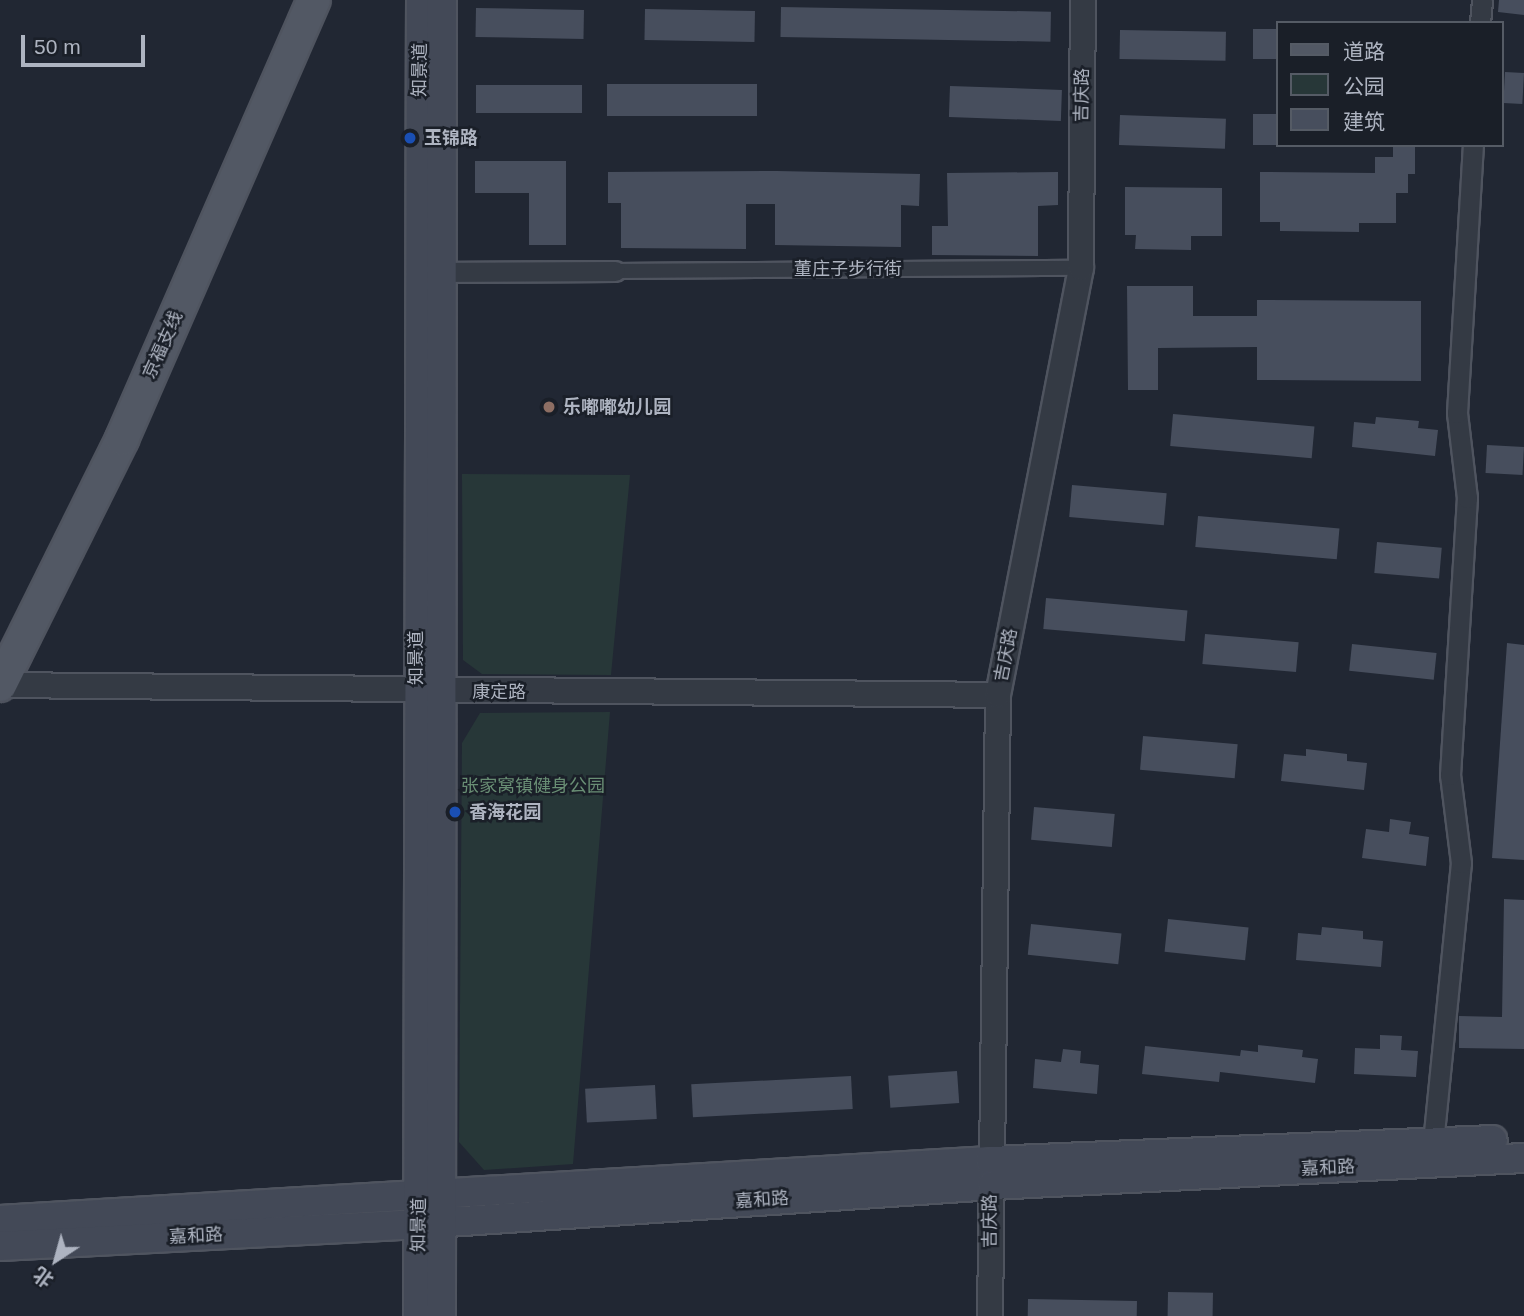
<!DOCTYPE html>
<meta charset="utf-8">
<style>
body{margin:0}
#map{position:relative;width:1524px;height:1316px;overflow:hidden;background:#212733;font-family:Arial,"Noto Sans SC",sans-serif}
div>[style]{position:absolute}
.green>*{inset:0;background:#273738}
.building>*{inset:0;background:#474e5d;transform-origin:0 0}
.roads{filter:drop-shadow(2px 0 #4f545f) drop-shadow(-2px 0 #4f545f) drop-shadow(0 2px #4f545f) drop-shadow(0 -2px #4f545f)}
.pedestrian>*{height:14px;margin:-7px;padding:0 7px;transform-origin:7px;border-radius:7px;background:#343a44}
.minor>*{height:19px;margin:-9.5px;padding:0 9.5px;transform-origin:9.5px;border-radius:9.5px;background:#343a44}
.tertiary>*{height:24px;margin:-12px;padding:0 12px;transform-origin:12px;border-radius:12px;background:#343a44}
.secondary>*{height:28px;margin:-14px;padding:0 14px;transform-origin:14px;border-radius:14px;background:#434957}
.primary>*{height:32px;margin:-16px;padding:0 16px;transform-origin:16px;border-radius:16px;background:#525864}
.dots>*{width:19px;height:19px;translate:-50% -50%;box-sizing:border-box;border:4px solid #1a1f28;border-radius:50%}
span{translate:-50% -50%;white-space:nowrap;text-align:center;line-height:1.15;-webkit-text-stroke:5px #1a1f28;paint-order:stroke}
.street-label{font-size:18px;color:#aeb4c1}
.poi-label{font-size:18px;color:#aeb4c1;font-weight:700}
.left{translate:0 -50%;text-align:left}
.park-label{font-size:18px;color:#698e74}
.legend{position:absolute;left:1276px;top:21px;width:228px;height:126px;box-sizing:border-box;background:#1a1f28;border:2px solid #555b65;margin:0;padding:9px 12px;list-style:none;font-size:21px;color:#aeb4c1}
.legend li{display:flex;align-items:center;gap:14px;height:35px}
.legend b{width:35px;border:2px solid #555b65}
.north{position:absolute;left:21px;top:1225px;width:70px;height:70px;-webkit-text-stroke:5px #1a1f28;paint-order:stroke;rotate:216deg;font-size:19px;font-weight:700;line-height:28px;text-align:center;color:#aeb4c1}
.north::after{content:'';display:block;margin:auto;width:24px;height:32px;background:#aeb4c1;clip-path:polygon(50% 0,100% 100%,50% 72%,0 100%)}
.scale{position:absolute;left:21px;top:35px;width:124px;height:32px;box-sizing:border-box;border:4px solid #aeb4c1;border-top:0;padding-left:9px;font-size:21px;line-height:24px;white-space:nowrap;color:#aeb4c1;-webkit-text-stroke:5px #1a1f28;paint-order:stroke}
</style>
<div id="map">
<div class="green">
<div style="clip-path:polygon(462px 474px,630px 475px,611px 675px,482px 674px,463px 660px)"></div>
<div style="clip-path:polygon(610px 712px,573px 1164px,484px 1170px,459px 1142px,462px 743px,480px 713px)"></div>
</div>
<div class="building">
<div style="clip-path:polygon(1499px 0,1524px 0,1524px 15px,1498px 12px)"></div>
<div style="left:781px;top:7px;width:270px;height:30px;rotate:1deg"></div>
<div style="left:476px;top:8px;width:108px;height:29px;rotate:1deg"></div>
<div style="left:645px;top:9px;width:110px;height:31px;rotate:1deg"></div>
<div style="left:1253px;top:29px;width:24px;height:30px"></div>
<div style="left:1120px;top:30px;width:106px;height:29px;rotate:1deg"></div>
<div style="left:1505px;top:72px;width:19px;height:31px;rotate:3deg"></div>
<div style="left:607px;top:84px;width:150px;height:32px"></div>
<div style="left:476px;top:85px;width:106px;height:28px"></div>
<div style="left:950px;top:86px;width:112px;height:31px;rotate:2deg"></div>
<div style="left:1253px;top:114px;width:24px;height:31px"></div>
<div style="left:1120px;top:115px;width:106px;height:30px;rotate:2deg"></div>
<div style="clip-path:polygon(1393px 145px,1415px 145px,1415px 174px,1408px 174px,1408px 193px,1396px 193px,1396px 223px,1359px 223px,1359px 232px,1280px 231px,1280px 222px,1260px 222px,1260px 172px,1375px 173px,1375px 157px,1393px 157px)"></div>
<div style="clip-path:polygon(475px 161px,566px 161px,566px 245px,529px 245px,529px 193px,475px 193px)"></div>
<div style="clip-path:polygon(777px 171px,920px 174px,919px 206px,901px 205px,901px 247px,775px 245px,775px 204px,746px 204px,746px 249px,621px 248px,621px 203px,608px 203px,608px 172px)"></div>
<div style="clip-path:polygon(1058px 172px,1058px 205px,1038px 206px,1038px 256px,932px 255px,932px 226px,948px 226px,947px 173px)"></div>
<div style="clip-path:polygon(1125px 187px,1222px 188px,1222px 236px,1191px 236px,1191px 250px,1135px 249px,1136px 235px,1125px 235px)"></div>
<div style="clip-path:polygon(1127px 286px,1193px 286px,1193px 316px,1257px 316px,1257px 300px,1421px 301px,1421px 381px,1257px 380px,1257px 347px,1158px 348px,1158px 390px,1128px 390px)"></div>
<div style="left:1173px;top:414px;width:142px;height:32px;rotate:5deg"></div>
<div style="clip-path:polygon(1376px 417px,1419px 421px,1418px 428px,1438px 430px,1435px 456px,1352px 447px,1354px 422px,1375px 424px)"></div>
<div style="left:1487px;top:445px;width:37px;height:28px;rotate:3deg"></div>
<div style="left:1072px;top:485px;width:95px;height:32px;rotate:5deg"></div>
<div style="left:1198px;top:516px;width:142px;height:31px;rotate:5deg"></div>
<div style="left:1377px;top:542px;width:65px;height:31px;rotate:5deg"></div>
<div style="left:1046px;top:598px;width:142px;height:31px;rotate:5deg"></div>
<div style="left:1205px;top:634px;width:94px;height:30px;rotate:5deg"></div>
<div style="clip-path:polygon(1507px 643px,1524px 645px,1524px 860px,1492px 858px)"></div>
<div style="left:1352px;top:644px;width:85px;height:27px;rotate:6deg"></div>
<div style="left:1143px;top:736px;width:95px;height:34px;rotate:5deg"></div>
<div style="clip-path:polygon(1306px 749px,1347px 754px,1347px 761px,1367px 763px,1364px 790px,1281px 781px,1284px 754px,1306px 756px)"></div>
<div style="left:1034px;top:807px;width:81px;height:33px;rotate:5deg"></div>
<div style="clip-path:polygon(1390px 819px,1411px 822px,1409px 834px,1429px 837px,1426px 866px,1362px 858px,1366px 829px,1389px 832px)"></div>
<div style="clip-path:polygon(1504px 899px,1524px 900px,1524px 1049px,1459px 1048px,1459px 1016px,1502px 1017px)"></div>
<div style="left:1168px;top:919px;width:81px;height:33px;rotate:6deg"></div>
<div style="left:1031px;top:924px;width:91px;height:31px;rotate:6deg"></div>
<div style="clip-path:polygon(1322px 927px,1363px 931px,1363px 939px,1383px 941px,1381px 967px,1296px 960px,1298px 933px,1321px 935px)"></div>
<div style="clip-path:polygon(1380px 1035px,1402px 1036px,1401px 1050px,1418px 1051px,1416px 1077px,1354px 1074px,1355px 1048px,1380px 1049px)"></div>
<div style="clip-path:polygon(1258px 1045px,1303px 1050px,1302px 1057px,1318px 1059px,1315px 1083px,1220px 1072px,1219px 1082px,1142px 1074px,1145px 1046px,1240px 1056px,1241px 1050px,1258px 1052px)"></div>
<div style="clip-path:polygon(1063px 1049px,1081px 1051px,1080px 1063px,1099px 1065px,1097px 1094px,1033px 1088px,1035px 1059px,1061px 1062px)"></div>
<div style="left:957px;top:1071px;width:32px;height:69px;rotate:86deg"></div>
<div style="left:851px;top:1076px;width:33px;height:160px;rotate:87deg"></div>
<div style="left:655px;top:1085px;width:34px;height:70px;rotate:87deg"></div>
<div style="left:1168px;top:1292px;width:45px;height:24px;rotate:1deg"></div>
<div style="left:1028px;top:1299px;width:109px;height:17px;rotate:1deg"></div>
</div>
<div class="roads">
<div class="pedestrian">
<div style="left:615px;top:271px;width:466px;rotate:-0.4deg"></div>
</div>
<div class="minor">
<div style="left:1480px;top:23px;width:23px;rotate:-85deg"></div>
<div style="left:431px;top:272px;width:184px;rotate:-0.3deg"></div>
<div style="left:1433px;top:1143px;width:281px;rotate:-84.3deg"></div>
<div style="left:1461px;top:863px;width:89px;rotate:-97.1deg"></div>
<div style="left:1450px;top:775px;width:278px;rotate:-86.5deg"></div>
<div style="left:1467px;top:498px;width:86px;rotate:-96.7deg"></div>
<div style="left:1457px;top:413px;width:268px;rotate:-86.6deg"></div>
</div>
<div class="tertiary">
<div style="left:0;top:685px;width:998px;rotate:0.57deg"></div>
<div style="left:990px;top:1316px;width:621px;rotate:-89.26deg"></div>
<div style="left:998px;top:695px;width:435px;rotate:-79deg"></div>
<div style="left:1081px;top:268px;width:268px;rotate:-89.6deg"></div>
</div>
<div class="secondary">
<div style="left:0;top:1220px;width:992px;rotate:-3.41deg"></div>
<div style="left:990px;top:1161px;width:503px;rotate:-2.39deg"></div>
<div style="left:0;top:1246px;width:420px;rotate:-3deg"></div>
<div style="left:419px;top:1224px;width:574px;rotate:-3.89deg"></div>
<div style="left:992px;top:1185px;width:533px;rotate:-2.91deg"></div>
<div style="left:418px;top:1316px;width:1316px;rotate:-89.87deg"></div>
<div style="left:441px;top:1316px;width:1316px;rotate:-89.96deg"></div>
</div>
<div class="primary">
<div style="left:0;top:685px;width:275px;rotate:-63.6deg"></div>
<div style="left:122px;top:439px;width:479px;rotate:-66.4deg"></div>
</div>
</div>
<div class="dots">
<div style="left:410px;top:138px;background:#1a4fb4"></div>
<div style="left:549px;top:407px;background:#8d6e63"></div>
<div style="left:455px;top:812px;background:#1a4fb4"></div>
</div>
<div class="street-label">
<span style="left:420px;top:70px;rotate:-89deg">知景道</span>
<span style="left:1082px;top:95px;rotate:-89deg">吉庆路</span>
<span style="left:848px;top:269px">董庄子步行街</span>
<span style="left:163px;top:345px;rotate:-66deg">京福支线</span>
<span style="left:1006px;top:655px;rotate:-79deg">吉庆路</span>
<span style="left:416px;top:658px;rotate:-90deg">知景道</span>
<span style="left:499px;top:692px">康定路</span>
<span style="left:1328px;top:1168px;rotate:-3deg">嘉和路</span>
<span style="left:762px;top:1200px;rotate:-4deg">嘉和路</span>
<span style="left:990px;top:1221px;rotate:-90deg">吉庆路</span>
<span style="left:419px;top:1225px;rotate:-89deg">知景道</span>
<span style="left:196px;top:1236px;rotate:-3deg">嘉和路</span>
</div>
<div class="poi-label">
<span class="left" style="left:424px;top:138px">玉锦路</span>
<span class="left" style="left:563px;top:407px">乐嘟嘟幼儿园</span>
<span class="left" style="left:469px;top:812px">香海花园</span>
</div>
<div class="park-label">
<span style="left:533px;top:786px">张家窝镇健身公园</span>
</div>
<ul class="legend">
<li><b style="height:9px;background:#525864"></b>道路</li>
<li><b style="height:19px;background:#273738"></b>公园</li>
<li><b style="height:19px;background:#474e5d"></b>建筑</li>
</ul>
<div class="north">北</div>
<div class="scale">50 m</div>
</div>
